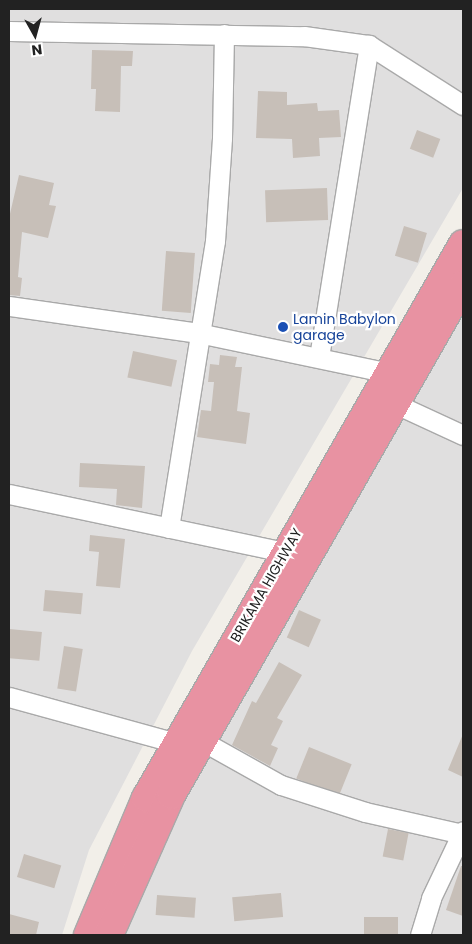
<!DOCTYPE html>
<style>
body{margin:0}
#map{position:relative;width:472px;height:944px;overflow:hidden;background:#f2efe9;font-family:Poppins,sans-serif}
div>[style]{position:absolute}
.residential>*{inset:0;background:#e0dfdf}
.building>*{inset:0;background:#c7bfb8;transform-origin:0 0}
.roads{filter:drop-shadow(1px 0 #a9a9a9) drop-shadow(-1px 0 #a9a9a9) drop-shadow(0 1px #a9a9a9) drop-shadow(0 -1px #a9a9a9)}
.street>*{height:19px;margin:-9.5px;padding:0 9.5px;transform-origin:9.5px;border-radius:9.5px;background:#fff}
.highway>*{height:28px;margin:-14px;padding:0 14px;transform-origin:14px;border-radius:14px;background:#e892a2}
.dots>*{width:14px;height:14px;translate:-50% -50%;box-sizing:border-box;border:2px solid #fff;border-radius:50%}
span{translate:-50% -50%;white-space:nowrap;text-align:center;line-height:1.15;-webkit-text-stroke:4.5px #fff;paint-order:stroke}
.transit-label{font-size:14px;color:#164399}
.left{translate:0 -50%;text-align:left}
.street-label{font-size:14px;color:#222}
.frame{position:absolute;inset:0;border:10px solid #222;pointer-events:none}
.north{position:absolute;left:10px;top:10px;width:50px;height:50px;-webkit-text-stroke:4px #fff;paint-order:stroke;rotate:173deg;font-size:14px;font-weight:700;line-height:20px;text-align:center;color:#222}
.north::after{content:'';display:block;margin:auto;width:18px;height:22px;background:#222;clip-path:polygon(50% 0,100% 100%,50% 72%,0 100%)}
</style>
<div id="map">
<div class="residential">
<div style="clip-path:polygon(9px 9px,463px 9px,463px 188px,192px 651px,89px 850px,62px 935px,9px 935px)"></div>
<div style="clip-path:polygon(463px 306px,463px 935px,116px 935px,182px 795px)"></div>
</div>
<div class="building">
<div style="clip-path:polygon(92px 50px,133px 51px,132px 66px,121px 66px,120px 112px,95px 111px,96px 89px,91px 89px)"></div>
<div style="clip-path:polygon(258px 91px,287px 92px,287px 105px,317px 103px,318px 111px,339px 110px,341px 137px,319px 138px,320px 156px,293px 158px,292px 139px,256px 138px)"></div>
<div style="left:417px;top:130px;width:25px;height:20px;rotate:21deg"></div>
<div style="clip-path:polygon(19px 175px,54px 183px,49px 205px,56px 206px,48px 238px,22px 232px,18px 277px,22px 278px,20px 296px,9px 295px,9px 218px)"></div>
<div style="left:327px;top:188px;width:32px;height:62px;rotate:88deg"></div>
<div style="left:404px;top:226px;width:24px;height:31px;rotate:17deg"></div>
<div style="left:166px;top:251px;width:29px;height:60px;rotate:4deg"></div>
<div style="left:133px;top:351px;width:45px;height:27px;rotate:12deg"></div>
<div style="clip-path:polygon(220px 355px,237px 357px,235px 367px,242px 367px,237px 411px,250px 413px,246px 444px,197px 437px,201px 410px,211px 411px,214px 382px,208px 382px,210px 364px,219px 365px)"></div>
<div style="clip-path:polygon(80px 463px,145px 466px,142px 508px,116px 505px,117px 489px,79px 487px)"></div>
<div style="clip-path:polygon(90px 535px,125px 539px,120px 588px,96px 586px,99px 552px,89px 551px)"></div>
<div style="left:45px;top:590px;width:38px;height:21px;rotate:5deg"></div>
<div style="left:299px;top:610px;width:24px;height:30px;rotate:24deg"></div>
<div style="left:9px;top:629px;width:33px;height:29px;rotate:5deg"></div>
<div style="left:64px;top:646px;width:19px;height:43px;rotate:9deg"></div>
<div style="clip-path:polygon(279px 662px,302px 675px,277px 718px,283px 721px,271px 745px,278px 748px,270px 766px,232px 745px,252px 701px,256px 703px)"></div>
<div style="clip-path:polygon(463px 734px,463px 777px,448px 770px)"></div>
<div style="left:309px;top:747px;width:46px;height:34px;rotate:22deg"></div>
<div style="left:388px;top:829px;width:21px;height:28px;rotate:11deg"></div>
<div style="left:24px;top:854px;width:39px;height:24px;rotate:17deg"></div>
<div style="clip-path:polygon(461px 866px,463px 866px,463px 916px,446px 910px)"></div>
<div style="left:281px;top:893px;width:24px;height:49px;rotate:85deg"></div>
<div style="left:157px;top:895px;width:39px;height:20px;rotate:4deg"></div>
<div style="clip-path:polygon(9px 914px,39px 922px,36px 935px,9px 935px)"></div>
<div style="left:364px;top:917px;width:34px;height:18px"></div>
</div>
<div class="roads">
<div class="street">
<div style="left:9px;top:31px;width:295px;rotate:1deg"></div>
<div style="left:304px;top:36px;width:66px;rotate:7.9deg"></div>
<div style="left:369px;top:45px;width:112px;rotate:32.6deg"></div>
<div style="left:9px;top:306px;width:191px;rotate:8.1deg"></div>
<div style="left:198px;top:333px;width:205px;rotate:11.8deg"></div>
<div style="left:319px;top:357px;width:316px;rotate:-80.9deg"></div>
<div style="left:396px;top:404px;width:74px;rotate:24.8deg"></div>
<div style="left:9px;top:494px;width:282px;rotate:11.9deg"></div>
<div style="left:169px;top:528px;width:291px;rotate:-80.9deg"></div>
<div style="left:215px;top:241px;width:103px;rotate:-86.1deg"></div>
<div style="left:222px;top:138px;width:104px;rotate:-88.9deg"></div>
<div style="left:9px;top:697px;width:173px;rotate:15.4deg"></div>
<div style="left:204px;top:742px;width:88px;rotate:29.2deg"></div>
<div style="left:281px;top:785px;width:88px;rotate:17.8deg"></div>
<div style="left:365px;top:812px;width:100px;rotate:12.7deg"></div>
<div style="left:420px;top:935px;width:39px;rotate:-73deg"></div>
<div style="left:431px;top:898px;width:74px;rotate:-64.5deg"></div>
</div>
<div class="highway">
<div style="left:88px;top:935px;width:149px;rotate:-67.1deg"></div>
<div style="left:146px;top:798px;width:638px;rotate:-60.22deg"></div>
<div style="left:109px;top:935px;width:153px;rotate:-66.1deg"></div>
<div style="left:171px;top:795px;width:588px;rotate:-60.21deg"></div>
</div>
</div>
<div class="dots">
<div style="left:283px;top:327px;background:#1a4fb4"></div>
</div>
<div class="transit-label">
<span class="left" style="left:293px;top:327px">Lamin Babylon<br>garage</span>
</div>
<div class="street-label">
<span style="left:266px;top:585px;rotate:-60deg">BRIKAMA HIGHWAY</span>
</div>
<div class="frame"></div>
<div class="north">N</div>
</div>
